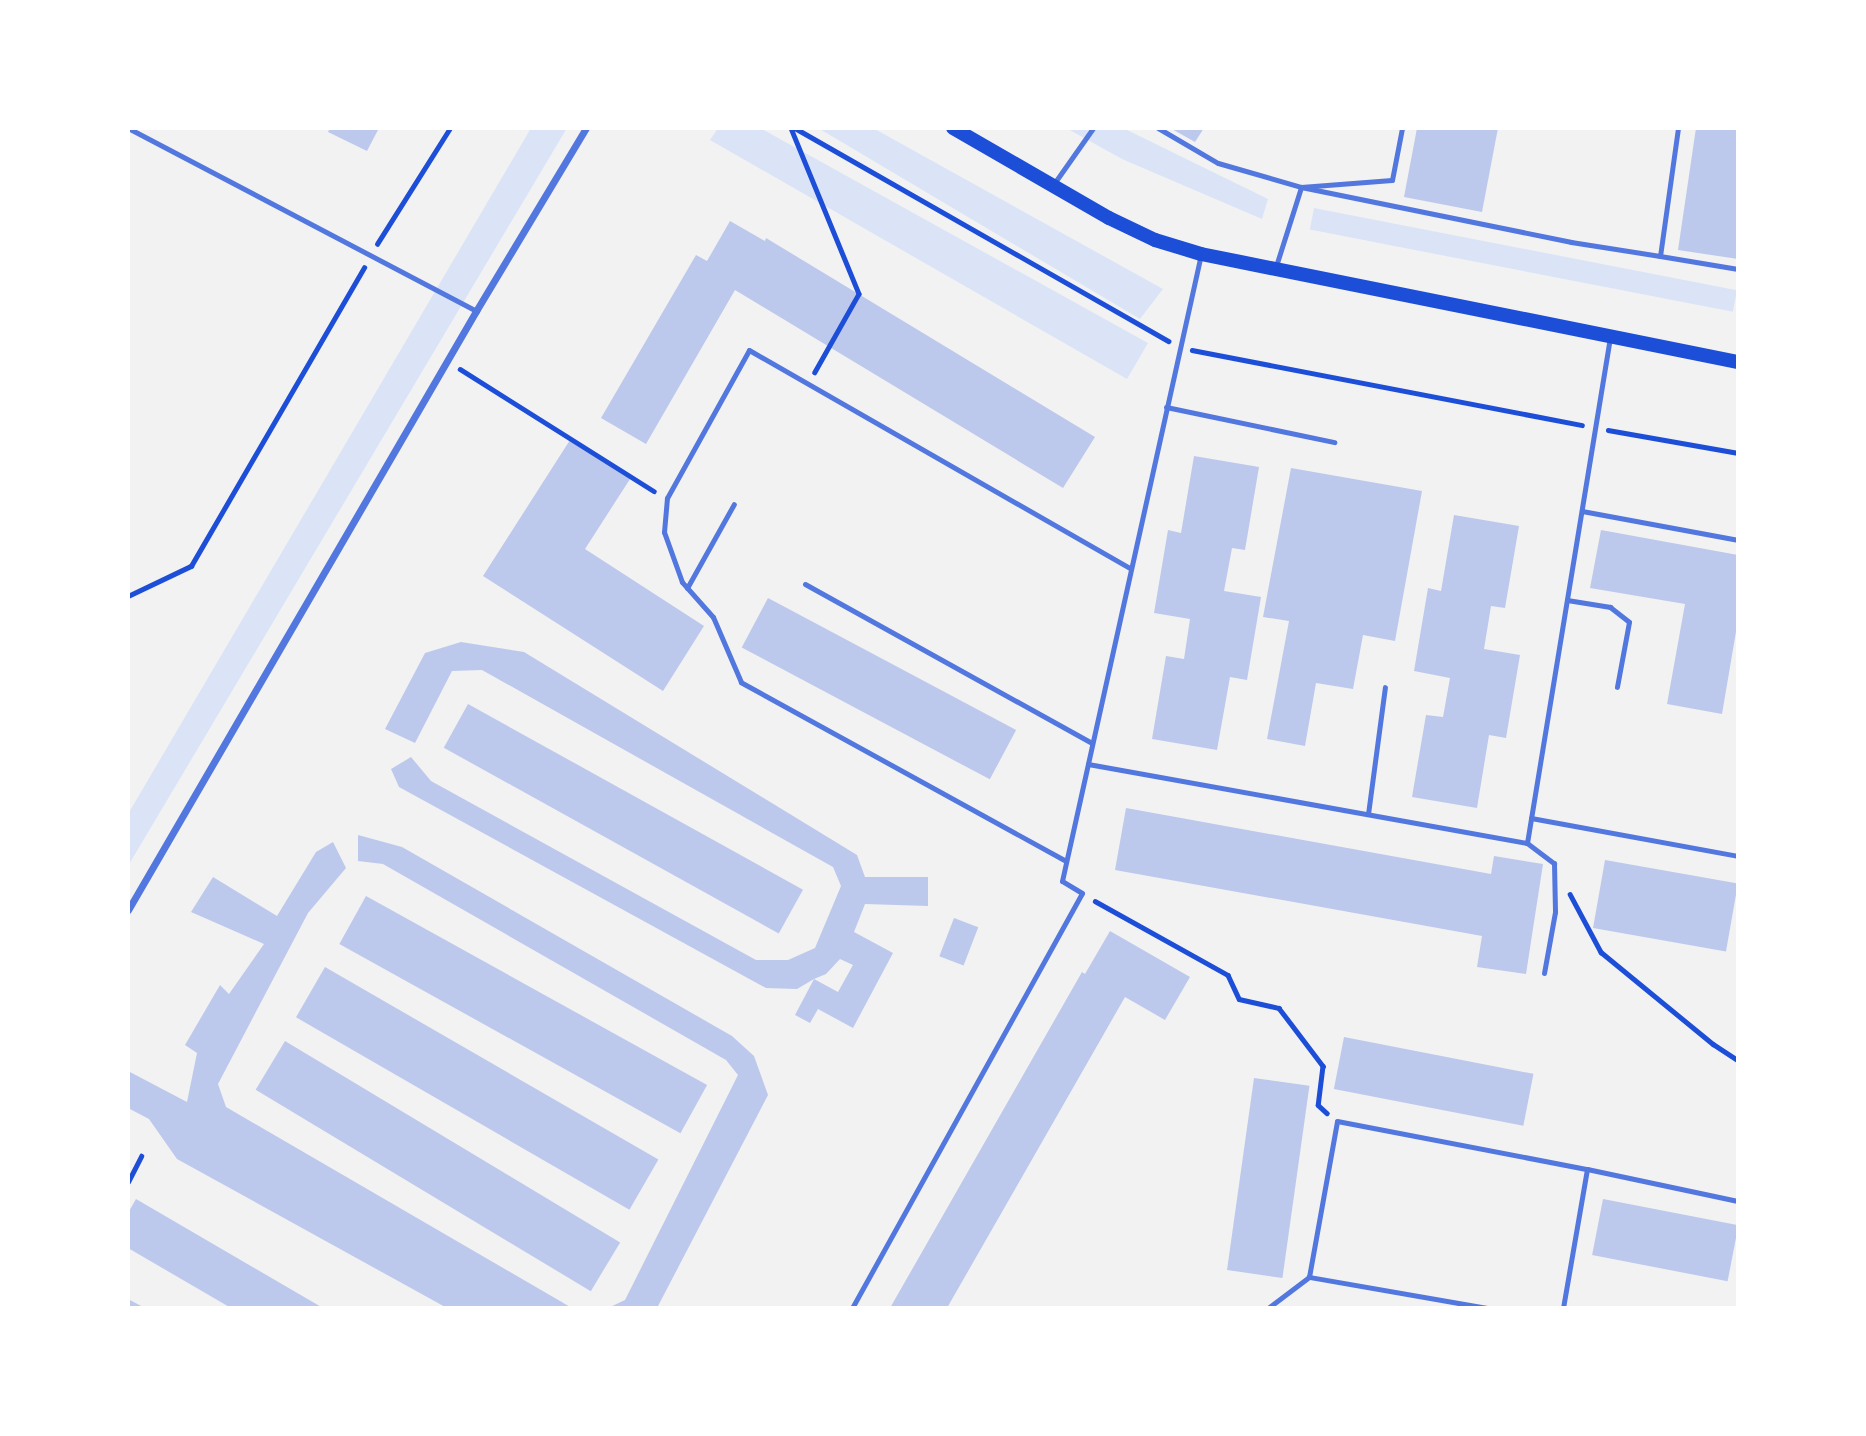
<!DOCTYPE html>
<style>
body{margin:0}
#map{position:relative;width:1866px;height:1436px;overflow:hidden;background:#f2f2f2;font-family:"Roboto Condensed",sans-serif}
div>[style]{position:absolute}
.green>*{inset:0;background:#dbe4f7;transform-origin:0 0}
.building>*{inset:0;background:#bdc9ec;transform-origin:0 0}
.path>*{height:4.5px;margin:-2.25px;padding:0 2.25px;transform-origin:2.25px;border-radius:2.25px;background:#1d4ed8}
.service>*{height:5px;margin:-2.5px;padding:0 2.5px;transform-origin:2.5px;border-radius:2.5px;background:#5277de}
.minor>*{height:7px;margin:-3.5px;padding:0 3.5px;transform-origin:3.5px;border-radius:3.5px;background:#5277de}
.secondary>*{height:14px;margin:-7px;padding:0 7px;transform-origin:7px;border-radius:7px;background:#1d4ed8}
span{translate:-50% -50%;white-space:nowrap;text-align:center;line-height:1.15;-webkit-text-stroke:5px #fff;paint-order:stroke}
.frame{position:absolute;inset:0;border:130px solid #fff;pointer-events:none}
</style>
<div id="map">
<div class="green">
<div style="clip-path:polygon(531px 128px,567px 128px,128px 866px,128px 814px)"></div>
<div style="clip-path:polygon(718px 128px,760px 128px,1148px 343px,1127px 379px,710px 140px)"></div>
<div style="clip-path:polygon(818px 128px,873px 128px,1163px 289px,1140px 319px)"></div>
<div style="clip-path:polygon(1066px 128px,1123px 128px,1268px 199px,1262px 219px,1122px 159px)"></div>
<div style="left:1314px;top:208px;width:431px;height:22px;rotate:11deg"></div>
</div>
<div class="building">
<div style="clip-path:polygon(330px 128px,379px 128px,367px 151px,328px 132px)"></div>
<div style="clip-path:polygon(1170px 128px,1204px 128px,1195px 142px)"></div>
<div style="clip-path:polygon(1417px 128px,1498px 128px,1482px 212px,1404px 197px)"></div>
<div style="clip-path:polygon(1696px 128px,1738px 128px,1738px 259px,1678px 250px)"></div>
<div style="clip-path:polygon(730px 221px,765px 241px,766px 238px,1095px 437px,1063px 488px,735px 290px,646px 444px,601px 418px,696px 255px,707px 261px)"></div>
<div style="clip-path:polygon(570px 440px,630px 479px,585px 549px,704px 626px,663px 691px,483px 576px)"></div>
<div style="clip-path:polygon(1194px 456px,1259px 467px,1245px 550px,1232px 548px,1224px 591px,1261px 597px,1247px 680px,1230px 677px,1217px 750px,1152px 739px,1166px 656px,1184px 659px,1190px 619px,1154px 613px,1168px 530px,1181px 533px)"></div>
<div style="clip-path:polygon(1291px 468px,1422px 491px,1395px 641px,1363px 635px,1353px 689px,1316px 683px,1305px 746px,1267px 739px,1289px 621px,1263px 617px)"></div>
<div style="clip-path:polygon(1454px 515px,1519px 526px,1505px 608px,1491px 606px,1484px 649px,1520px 655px,1506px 738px,1489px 735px,1477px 808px,1412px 797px,1426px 715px,1443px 717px,1450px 678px,1414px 671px,1428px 588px,1441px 591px)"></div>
<div style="clip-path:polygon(1601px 530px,1738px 555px,1738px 620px,1722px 714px,1667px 704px,1685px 604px,1590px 588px)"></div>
<div style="left:768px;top:598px;width:281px;height:56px;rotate:28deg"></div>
<div style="clip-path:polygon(evenodd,461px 642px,524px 652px,857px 855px,865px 877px,928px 877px,928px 906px,865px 904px,854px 932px,893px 953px,853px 1028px,818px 1009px,810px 1023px,795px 1015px,814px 979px,797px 989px,766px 988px,399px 787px,391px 769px,411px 757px,431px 781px,756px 960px,788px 960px,815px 948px,841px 886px,833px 867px,482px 670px,452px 671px,415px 743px,385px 729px,425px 653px,461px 642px,840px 959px,853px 965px,838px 992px,814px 979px,826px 974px,840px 959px)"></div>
<div style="left:468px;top:704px;width:383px;height:50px;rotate:29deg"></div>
<div style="clip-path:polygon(1126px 808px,1491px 874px,1494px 856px,1543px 864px,1526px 974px,1477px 967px,1482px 936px,1115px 870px)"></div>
<div style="clip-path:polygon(358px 835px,402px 847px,732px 1036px,754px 1056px,768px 1095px,657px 1308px,608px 1308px,625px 1300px,738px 1075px,726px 1060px,383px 864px,358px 861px)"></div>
<div style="clip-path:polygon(333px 842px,346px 868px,308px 913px,218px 1084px,226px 1107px,572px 1308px,447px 1308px,177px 1159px,149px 1119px,128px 1108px,128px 1071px,187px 1102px,197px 1053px,185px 1045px,220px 985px,229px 994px,264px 944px,191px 912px,213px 877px,277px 916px,316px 852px)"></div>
<div style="left:1605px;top:860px;width:135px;height:69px;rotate:10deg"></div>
<div style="left:366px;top:896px;width:390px;height:55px;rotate:29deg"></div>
<div style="left:954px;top:918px;width:26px;height:41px;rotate:21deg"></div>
<div style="clip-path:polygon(1110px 931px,1190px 977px,1165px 1020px,1125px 997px,947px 1308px,890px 1308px,1082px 972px,1085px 974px)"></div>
<div style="left:325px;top:967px;width:385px;height:58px;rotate:30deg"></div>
<div style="left:1344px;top:1037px;width:193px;height:53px;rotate:11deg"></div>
<div style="left:285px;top:1041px;width:391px;height:57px;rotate:31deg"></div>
<div style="left:1254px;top:1078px;width:56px;height:194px;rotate:8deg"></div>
<div style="clip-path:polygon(136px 1199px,323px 1308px,231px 1308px,128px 1248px,128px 1213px)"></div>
<div style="left:1603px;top:1199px;width:138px;height:57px;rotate:11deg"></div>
<div style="clip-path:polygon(128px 1299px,145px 1308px,128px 1308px)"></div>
</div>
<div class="path">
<div style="left:791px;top:128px;width:179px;rotate:67.7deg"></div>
<div style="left:859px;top:294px;width:90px;rotate:119.4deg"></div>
<div style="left:795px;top:128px;width:430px;rotate:29.7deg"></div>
<div style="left:377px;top:244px;width:137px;rotate:-57.8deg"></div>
<div style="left:1192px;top:350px;width:397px;rotate:10.9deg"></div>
<div style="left:460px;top:369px;width:229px;rotate:32.2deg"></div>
<div style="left:1608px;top:430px;width:132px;rotate:10deg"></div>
<div style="left:128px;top:596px;width:70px;rotate:-25.5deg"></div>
<div style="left:191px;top:566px;width:345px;rotate:-59.9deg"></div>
<div style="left:1570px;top:894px;width:66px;rotate:61.9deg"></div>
<div style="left:1601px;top:952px;width:145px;rotate:39.4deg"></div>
<div style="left:1713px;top:1044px;width:30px;rotate:33deg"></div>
<div style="left:1095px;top:901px;width:152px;rotate:29.1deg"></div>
<div style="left:1228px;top:975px;width:26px;rotate:65deg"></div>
<div style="left:1239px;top:999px;width:41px;rotate:12.7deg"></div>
<div style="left:1279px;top:1008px;width:73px;rotate:52.8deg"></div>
<div style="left:1323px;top:1066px;width:39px;rotate:97deg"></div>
<div style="left:1318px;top:1105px;width:12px;rotate:42deg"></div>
<div style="left:128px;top:1182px;width:29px;rotate:-63deg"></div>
</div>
<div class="service">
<div style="left:128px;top:128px;width:393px;rotate:27.7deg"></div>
<div style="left:1158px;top:128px;width:69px;rotate:30.3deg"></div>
<div style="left:1218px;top:163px;width:86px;rotate:16.1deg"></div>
<div style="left:1301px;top:187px;width:276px;rotate:11.5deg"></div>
<div style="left:1571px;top:242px;width:90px;rotate:8.9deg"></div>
<div style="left:1678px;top:128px;width:129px;rotate:98deg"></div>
<div style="left:1660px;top:256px;width:79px;rotate:9.5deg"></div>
<div style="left:1053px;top:185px;width:70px;rotate:-54.9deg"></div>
<div style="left:1276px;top:266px;width:83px;rotate:-72.4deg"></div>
<div style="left:1301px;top:187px;width:91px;rotate:-4.4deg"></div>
<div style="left:1392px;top:180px;width:53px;rotate:-79.1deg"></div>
<div style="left:1166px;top:407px;width:172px;rotate:11.8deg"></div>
<div style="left:1582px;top:511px;width:159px;rotate:10.5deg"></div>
<div style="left:805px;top:584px;width:328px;rotate:29deg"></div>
<div style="left:687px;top:588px;width:96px;rotate:-60.8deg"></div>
<div style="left:1567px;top:600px;width:44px;rotate:9.2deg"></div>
<div style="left:1610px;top:607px;width:24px;rotate:38deg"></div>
<div style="left:1629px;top:622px;width:66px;rotate:100.5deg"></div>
<div style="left:1088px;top:764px;width:446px;rotate:10.2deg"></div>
<div style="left:1527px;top:843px;width:513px;rotate:-80.68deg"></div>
<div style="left:1368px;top:814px;width:128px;rotate:-82.4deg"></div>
<div style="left:1531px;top:818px;width:210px;rotate:10.4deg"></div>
<div style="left:1527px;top:843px;width:34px;rotate:37deg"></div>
<div style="left:1554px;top:863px;width:49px;rotate:88.8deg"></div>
<div style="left:1555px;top:912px;width:62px;rotate:100.2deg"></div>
<div style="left:1066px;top:861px;width:371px;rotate:-151.2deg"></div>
<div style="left:741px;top:682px;width:71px;rotate:-113.3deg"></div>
<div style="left:713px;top:617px;width:47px;rotate:-131.5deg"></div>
<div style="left:682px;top:582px;width:53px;rotate:-109.8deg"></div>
<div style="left:664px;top:532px;width:34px;rotate:-85deg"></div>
<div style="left:667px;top:498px;width:169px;rotate:-61deg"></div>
<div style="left:749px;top:350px;width:440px;rotate:29.8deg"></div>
<div style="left:1587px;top:1169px;width:154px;rotate:12deg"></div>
<div style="left:852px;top:1308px;width:474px;rotate:-61deg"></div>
<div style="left:1082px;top:893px;width:23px;rotate:-149deg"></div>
<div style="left:1062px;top:881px;width:642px;rotate:-77.5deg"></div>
<div style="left:1268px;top:1308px;width:51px;rotate:-37.1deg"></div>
<div style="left:1487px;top:1308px;width:181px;rotate:-170.1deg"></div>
<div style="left:1309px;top:1277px;width:158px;rotate:-79.8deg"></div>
<div style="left:1337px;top:1121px;width:255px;rotate:10.9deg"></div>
<div style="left:1587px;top:1169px;width:141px;rotate:99.8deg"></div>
</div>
<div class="minor">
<div style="left:128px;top:910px;width:693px;rotate:-59.84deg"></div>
<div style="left:476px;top:311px;width:214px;rotate:-59deg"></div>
</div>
<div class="secondary">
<div style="left:953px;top:128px;width:180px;rotate:30deg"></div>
<div style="left:1109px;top:218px;width:51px;rotate:25.6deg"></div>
<div style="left:1155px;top:240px;width:48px;rotate:16.9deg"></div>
<div style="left:1201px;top:254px;width:548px;rotate:11.37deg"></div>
</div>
<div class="frame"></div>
</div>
